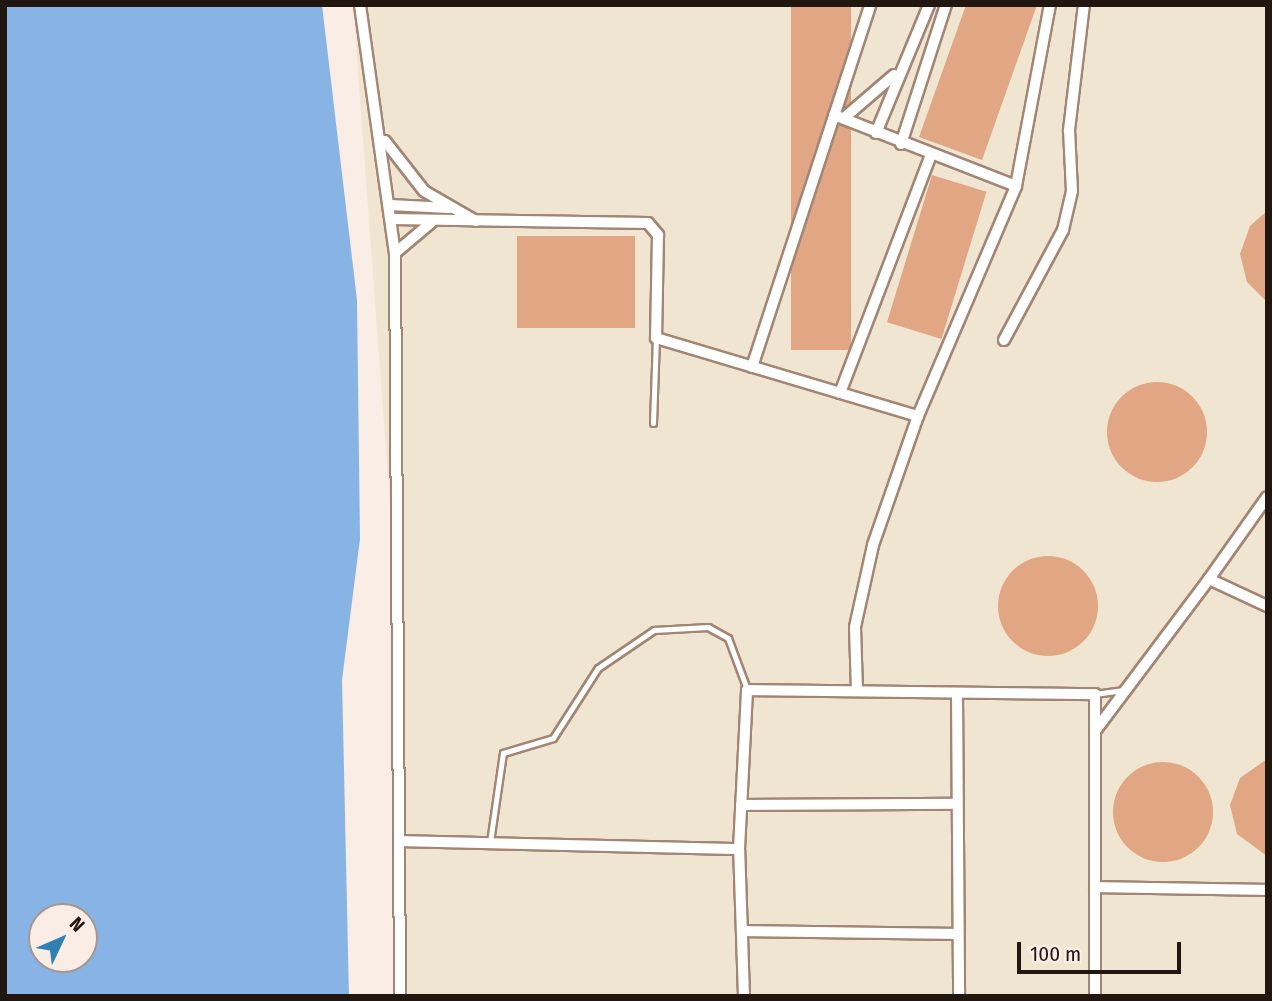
<!DOCTYPE html>
<style>
body{margin:0}
#map{position:relative;width:1272px;height:1001px;overflow:hidden;background:#faede5;font-family:"Fira Sans Condensed",sans-serif}
div>[style]{position:absolute}
.industrial>*{inset:0;background:#f0e5d0}
.water>*{inset:0;background:#87b4e4}
.building>*{inset:0;background:#e1a683;transform-origin:0 0}
.round{border-radius:50%}
.roads{filter:drop-shadow(2px 0 #a28574) drop-shadow(-2px 0 #a28574) drop-shadow(0 2px #a28574) drop-shadow(0 -2px #a28574)}
.lane>*{height:5px;margin:-2.5px;padding:0 2.5px;transform-origin:2.5px;border-radius:2.5px;background:#fff}
.street>*{height:10px;margin:-5px;padding:0 5px;transform-origin:5px;border-radius:5px;background:#fff}
span{translate:-50% -50%;white-space:nowrap;text-align:center;line-height:1.15;-webkit-text-stroke:7px #faede5;paint-order:stroke}
.frame{position:absolute;inset:0;border:7px solid #221710;pointer-events:none}
.north{position:absolute;left:28px;top:903px;width:70px;height:70px;box-sizing:border-box;background:#faede5;border:2px solid #a49790;border-radius:50%;rotate:46deg;font-size:19px;font-weight:700;line-height:28px;text-align:center;color:#221710}
.north::after{content:'';display:block;margin:auto;width:24px;height:32px;background:#3080b2;clip-path:polygon(50% 0,100% 100%,50% 72%,0 100%)}
.scale{position:absolute;left:1017px;top:942px;width:164px;height:32px;box-sizing:border-box;border:4px solid #221710;border-top:0;padding-left:9px;font-size:21px;line-height:24px;white-space:nowrap;color:#221710;-webkit-text-stroke:5px #faede5;paint-order:stroke}
</style>
<div id="map">
<div class="industrial">
<div style="clip-path:polygon(353px 5px,1267px 5px,1267px 996px,404px 996px,392px 531px)"></div>
</div>
<div class="water">
<div style="clip-path:polygon(evenodd,5px 5px,322px 5px,357px 300px,360px 539px,342px 680px,349px 996px,5px 996px,5px 5px,42px 917px,84px 917px,84px 959px,42px 959px,42px 917px)"></div>
</div>
<div class="building">
<div style="left:791px;top:5px;width:60px;height:345px"></div>
<div style="clip-path:polygon(966px 5px,1037px 5px,982px 160px,919px 137px)"></div>
<div style="left:932px;top:175px;width:57px;height:154px;rotate:17deg"></div>
<div style="clip-path:polygon(1267px 211px,1267px 302px,1247px 282px,1240px 254px,1250px 226px)"></div>
<div style="left:517px;top:236px;width:118px;height:92px"></div>
<div class="round" style="left:1107px;top:382px;width:100px;height:100px"></div>
<div class="round" style="left:998px;top:556px;width:100px;height:100px"></div>
<div style="clip-path:polygon(1267px 759px,1267px 856px,1237px 834px,1230px 805px,1240px 778px)"></div>
<div class="round" style="left:1113px;top:762px;width:100px;height:100px"></div>
</div>
<div class="roads">
<div class="lane">
<div style="left:653px;top:423px;width:85px;rotate:-88deg"></div>
<div style="left:1095px;top:694px;width:28px;rotate:-8deg"></div>
<div style="left:490px;top:842px;width:90px;rotate:-81.7deg"></div>
<div style="left:503px;top:753px;width:52px;rotate:-16.7deg"></div>
<div style="left:553px;top:738px;width:83px;rotate:-57.3deg"></div>
<div style="left:598px;top:668px;width:68px;rotate:-34.2deg"></div>
<div style="left:654px;top:630px;width:54px;rotate:-3.2deg"></div>
<div style="left:708px;top:627px;width:23px;rotate:29deg"></div>
<div style="left:728px;top:638px;width:54px;rotate:69.6deg"></div>
</div>
<div class="street">
<div style="left:360px;top:5px;width:250px;rotate:82deg"></div>
<div style="left:395px;top:253px;width:743px;rotate:89.61deg"></div>
<div style="left:834px;top:115px;width:195px;rotate:21.3deg"></div>
<div style="left:844px;top:118px;width:66px;rotate:-40.7deg"></div>
<div style="left:876px;top:133px;width:139px;rotate:-67.5deg"></div>
<div style="left:385px;top:141px;width:63px;rotate:52deg"></div>
<div style="left:424px;top:191px;width:60px;rotate:30deg"></div>
<div style="left:901px;top:144px;width:146px;rotate:-72.1deg"></div>
<div style="left:390px;top:205px;width:59px;rotate:2.9deg"></div>
<div style="left:392px;top:219px;width:256px;rotate:0.9deg"></div>
<div style="left:648px;top:223px;width:16px;rotate:50deg"></div>
<div style="left:658px;top:235px;width:103px;rotate:91.1deg"></div>
<div style="left:656px;top:338px;width:273px;rotate:16.6deg"></div>
<div style="left:395px;top:253px;width:50px;rotate:-40.1deg"></div>
<div style="left:1004px;top:340px;width:125px;rotate:-61.8deg"></div>
<div style="left:1063px;top:230px;width:40px;rotate:-77deg"></div>
<div style="left:1072px;top:191px;width:61px;rotate:-92.8deg"></div>
<div style="left:1069px;top:130px;width:126px;rotate:-83.2deg"></div>
<div style="left:752px;top:367px;width:381px;rotate:-71.9deg"></div>
<div style="left:840px;top:393px;width:255px;rotate:-69.1deg"></div>
<div style="left:1209px;top:579px;width:100px;rotate:-54.7deg"></div>
<div style="left:857px;top:691px;width:64px;rotate:-91.8deg"></div>
<div style="left:855px;top:627px;width:84px;rotate:-77.6deg"></div>
<div style="left:873px;top:545px;width:137px;rotate:-70.8deg"></div>
<div style="left:918px;top:416px;width:250px;rotate:-66.9deg"></div>
<div style="left:1016px;top:186px;width:184px;rotate:-79.4deg"></div>
<div style="left:957px;top:693px;width:303px;rotate:89.6deg"></div>
<div style="left:1095px;top:731px;width:190px;rotate:-53.1deg"></div>
<div style="left:1209px;top:579px;width:64px;rotate:25deg"></div>
<div style="left:741px;top:805px;width:216px;rotate:-0.3deg"></div>
<div style="left:402px;top:841px;width:337px;rotate:1.4deg"></div>
<div style="left:1095px;top:887px;width:172px;rotate:1deg"></div>
<div style="left:743px;top:931px;width:213px;rotate:0.8deg"></div>
<div style="left:744px;top:996px;width:147px;rotate:-91.9deg"></div>
<div style="left:739px;top:849px;width:159px;rotate:-87.1deg"></div>
<div style="left:747px;top:690px;width:348px;rotate:0.7deg"></div>
<div style="left:1095px;top:694px;width:302px;rotate:90deg"></div>
</div>
</div>
<div class="frame"></div>
<div class="north">N</div>
<div class="scale">100 m</div>
</div>
